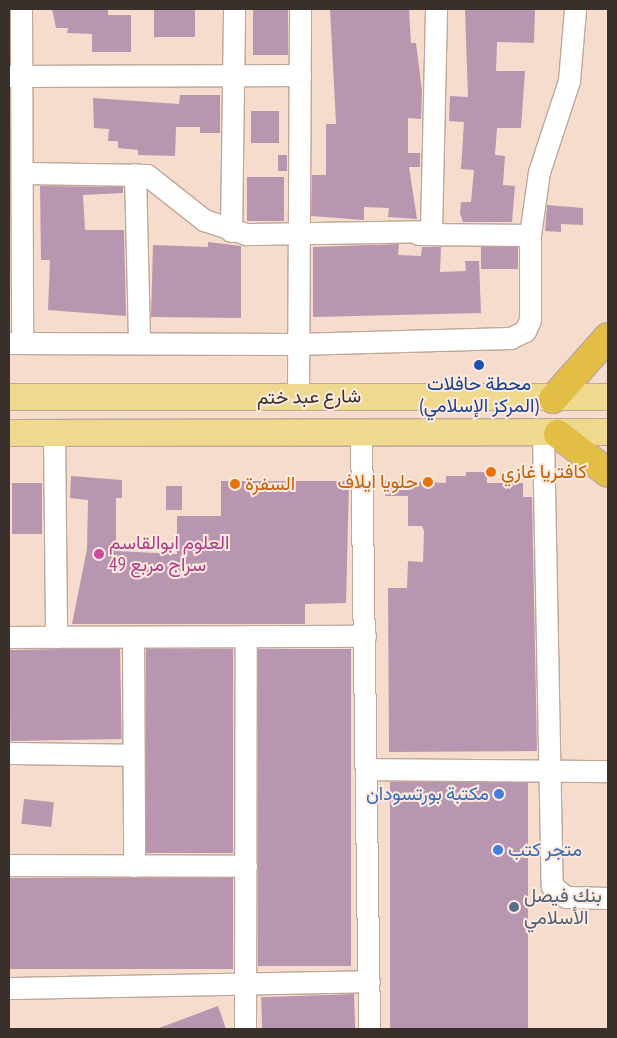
<!DOCTYPE html>
<meta charset="utf-8">
<style>
body{margin:0}
#map{position:relative;width:617px;height:1038px;overflow:hidden;background:#f5dccd;font-family:"PT Sans Narrow",Vazirmatn,sans-serif}
div>[style]{position:absolute}
.building>*{inset:0;background:#b996b0;transform-origin:0 0}
.roads{filter:drop-shadow(1px 0 #bfa799) drop-shadow(-1px 0 #bfa799) drop-shadow(0 1px #bfa799) drop-shadow(0 -1px #bfa799)}
.minor>*{height:21px;margin:-10.5px;padding:0 10.5px;transform-origin:10.5px;border-radius:10.5px;background:#fff}
.major>*{height:26px;margin:-13px;padding:0 13px;transform-origin:13px;border-radius:13px;background:#eed98f}
.highway>*{height:28px;margin:-14px;padding:0 14px;transform-origin:14px;border-radius:14px;background:#e2bf44}
.dots>*{width:14px;height:14px;translate:-50% -50%;box-sizing:border-box;border:2px solid #feeade;border-radius:50%}
span{translate:-50% -50%;white-space:nowrap;text-align:center;line-height:1.15;-webkit-text-stroke:4px #feeade;paint-order:stroke}
.transit-label{font-size:19px;color:#164399}
.street-label{font-size:19px;color:#3a302b}
.food-label{font-size:19px;color:#c56008}
.left{translate:0 -50%;text-align:left}
.right{translate:-100% -50%;text-align:right}
.hotel-label{font-size:19px;color:#b23c85}
.shop-label{font-size:19px;color:#366cbe}
.service-label{font-size:19px;color:#4e5e75}
.frame{position:absolute;inset:0;border:10px solid #3a302b;pointer-events:none}
</style>
<div id="map">
<div class="building">
<div style="clip-path:polygon(52px 9px,108px 9px,108px 15px,131px 15px,131px 52px,92px 52px,92px 34px,67px 33px,68px 28px,56px 28px)"></div>
<div style="left:154px;top:9px;width:41px;height:28px"></div>
<div style="left:253px;top:9px;width:35px;height:46px"></div>
<div style="clip-path:polygon(330px 9px,409px 9px,411px 43px,416px 43px,422px 91px,421px 119px,408px 118px,408px 153px,420px 153px,420px 167px,409px 167px,417px 219px,388px 217px,389px 208px,364px 207px,364px 220px,311px 216px,312px 175px,326px 175px,326px 124px,336px 124px)"></div>
<div style="clip-path:polygon(465px 9px,535px 9px,534px 43px,497px 42px,496px 71px,525px 71px,521px 128px,497px 128px,495px 155px,505px 156px,503px 185px,515px 186px,512px 222px,463px 222px,460px 213px,461px 202px,471px 202px,474px 170px,461px 169px,464px 122px,449px 121px,450px 96px,468px 97px)"></div>
<div style="clip-path:polygon(180px 95px,220px 95px,220px 133px,200px 133px,200px 127px,176px 127px,175px 156px,138px 155px,138px 150px,118px 148px,118px 141px,108px 141px,109px 129px,94px 128px,93px 98px,179px 104px)"></div>
<div style="left:251px;top:111px;width:28px;height:32px"></div>
<div style="left:278px;top:155px;width:9px;height:16px"></div>
<div style="left:247px;top:177px;width:37px;height:44px"></div>
<div style="clip-path:polygon(40px 186px,123px 187px,123px 193px,83px 195px,85px 230px,124px 230px,126px 316px,48px 310px,50px 260px,41px 260px)"></div>
<div style="clip-path:polygon(547px 205px,583px 208px,583px 225px,561px 224px,561px 232px,545px 231px)"></div>
<div style="clip-path:polygon(208px 242px,241px 246px,241px 318px,151px 317px,153px 245px,208px 247px)"></div>
<div style="clip-path:polygon(399px 244px,398px 255px,421px 256px,422px 247px,441px 247px,440px 272px,466px 271px,465px 261px,479px 261px,481px 313px,313px 317px,313px 247px)"></div>
<div style="left:481px;top:247px;width:37px;height:22px"></div>
<div style="clip-path:polygon(466px 472px,487px 472px,487px 483px,523px 483px,523px 497px,532px 497px,537px 751px,389px 752px,388px 588px,407px 588px,408px 561px,423px 562px,424px 531px,422px 526px,408px 526px,408px 496px,385px 496px,385px 480px,446px 483px,446px 476px,466px 476px)"></div>
<div style="clip-path:polygon(71px 476px,122px 480px,122px 498px,116px 498px,116px 551px,177px 554px,177px 516px,221px 516px,221px 481px,349px 481px,346px 603px,305px 604px,305px 624px,72px 624px,87px 549px,88px 500px,70px 498px)"></div>
<div style="left:12px;top:483px;width:30px;height:51px"></div>
<div style="left:166px;top:486px;width:16px;height:24px"></div>
<div style="left:146px;top:649px;width:87px;height:204px"></div>
<div style="left:258px;top:649px;width:93px;height:317px"></div>
<div style="left:9px;top:650px;width:111px;height:91px;rotate:-1deg"></div>
<div style="left:390px;top:782px;width:138px;height:247px"></div>
<div style="left:24px;top:799px;width:30px;height:25px;rotate:6deg"></div>
<div style="left:9px;top:878px;width:224px;height:91px"></div>
<div style="left:354px;top:994px;width:35px;height:93px;rotate:88deg"></div>
<div style="clip-path:polygon(218px 1006px,226px 1029px,159px 1029px,159px 1028px)"></div>
</div>
<div class="roads">
<div class="minor">
<div style="left:21px;top:9px;width:334px;rotate:89.8deg"></div>
<div style="left:9px;top:76px;width:291px;rotate:-0.2deg"></div>
<div style="left:25px;top:173px;width:122px;rotate:0.9deg"></div>
<div style="left:147px;top:175px;width:73px;rotate:38.3deg"></div>
<div style="left:204px;top:220px;width:44px;rotate:18.4deg"></div>
<div style="left:246px;top:234px;width:185px;rotate:-0.9deg"></div>
<div style="left:431px;top:231px;width:222px;rotate:-88.7deg"></div>
<div style="left:135px;top:174px;width:168px;rotate:88.6deg"></div>
<div style="left:231px;top:231px;width:222px;rotate:-89.2deg"></div>
<div style="left:418px;top:234px;width:112px;rotate:0.5deg"></div>
<div style="left:530px;top:235px;width:64px;rotate:-81.9deg"></div>
<div style="left:539px;top:172px;width:96px;rotate:-71.8deg"></div>
<div style="left:569px;top:81px;width:72px;rotate:-85.2deg"></div>
<div style="left:9px;top:343px;width:287px;rotate:0.2deg"></div>
<div style="left:296px;top:344px;width:215px;rotate:-1.6deg"></div>
<div style="left:511px;top:338px;width:16px;rotate:-27deg"></div>
<div style="left:525px;top:331px;width:12px;rotate:-66deg"></div>
<div style="left:530px;top:320px;width:85px;rotate:-90deg"></div>
<div style="left:298px;top:397px;width:388px;rotate:-89.7deg"></div>
<div style="left:361px;top:432px;width:597px;rotate:89.23deg"></div>
<div style="left:54px;top:433px;width:204px;rotate:89.4deg"></div>
<div style="left:543px;top:434px;width:452px;rotate:88.9deg"></div>
<div style="left:552px;top:886px;width:18px;rotate:38deg"></div>
<div style="left:566px;top:897px;width:42px;rotate:1.4deg"></div>
<div style="left:9px;top:637px;width:356px;rotate:-0.2deg"></div>
<div style="left:133px;top:637px;width:229px;rotate:89.7deg"></div>
<div style="left:9px;top:753px;width:124px;rotate:0.9deg"></div>
<div style="left:368px;top:769px;width:240px;rotate:0.5deg"></div>
<div style="left:9px;top:865px;width:237px;rotate:0.2deg"></div>
<div style="left:9px;top:988px;width:360px;rotate:-1.1deg"></div>
<div style="left:245px;top:1029px;width:392px;rotate:-89.9deg"></div>
</div>
<div class="major">
<div style="left:9px;top:397px;width:599px"></div>
<div style="left:9px;top:433px;width:599px;rotate:-0.1deg"></div>
</div>
<div class="highway">
<div style="left:553px;top:399px;width:83px;rotate:-48.4deg"></div>
<div style="left:558px;top:434px;width:63px;rotate:38deg"></div>
</div>
</div>
<div class="dots">
<div style="left:479px;top:365px;background:#1a4fb4"></div>
<div style="left:491px;top:472px;background:#e8710a"></div>
<div style="left:428px;top:482px;background:#e8710a"></div>
<div style="left:235px;top:484px;background:#e8710a"></div>
<div style="left:99px;top:554px;background:#d1479c"></div>
<div style="left:499px;top:794px;background:#3f7fe0"></div>
<div style="left:498px;top:850px;background:#3f7fe0"></div>
<div style="left:514px;top:907px;background:#5c6f8a"></div>
</div>
<div class="transit-label">
<span style="left:479px;top:395px">محطة حافلات<br>(المركز الإسلامي)</span>
</div>
<div class="street-label">
<span style="left:309px;top:397px;rotate:-1deg">شارع عبد ختم</span>
</div>
<div class="food-label">
<span class="left" style="left:501px;top:472px">كافتريا غازي</span>
<span class="right" style="left:418px;top:482px">حلويا ايلاف</span>
<span class="left" style="left:245px;top:484px">السفرة</span>
</div>
<div class="hotel-label">
<span class="left" style="left:109px;top:554px">العلوم ابوالقاسم<br>سراج مربع 49</span>
</div>
<div class="shop-label">
<span class="right" style="left:489px;top:794px">مكتبة بورتسودان</span>
<span class="left" style="left:508px;top:850px">متجر كتب</span>
</div>
<div class="service-label">
<span class="left" style="left:524px;top:907px">بنك فيصل<br>الأسلامي</span>
</div>
<div class="frame"></div>
</div>
